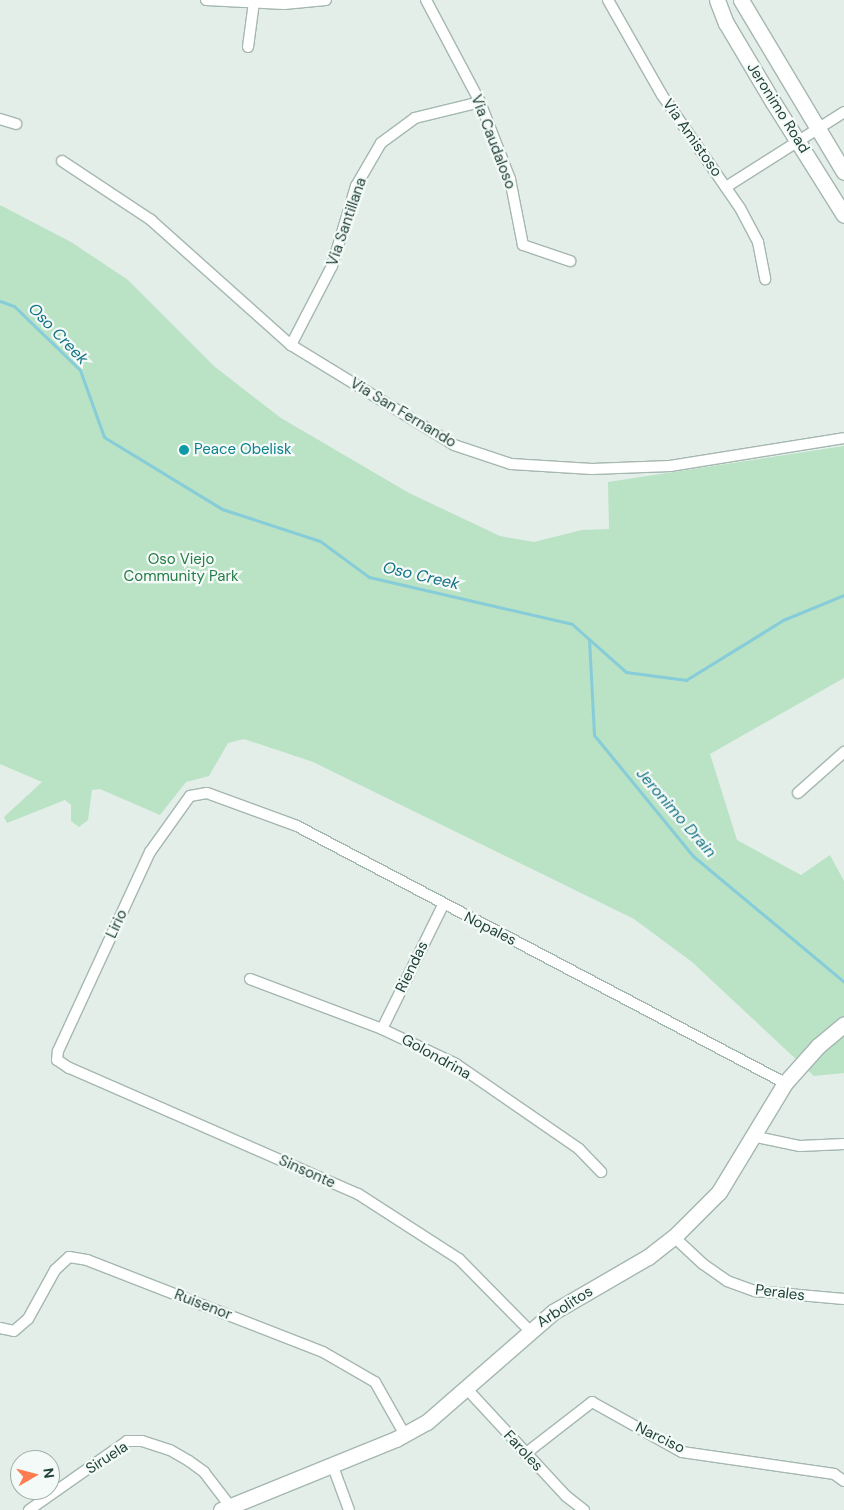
<!DOCTYPE html>
<style>
body{margin:0}
#map{position:relative;width:844px;height:1510px;overflow:hidden;background:#e3eee9;font-family:"DM Sans",sans-serif}
div>[style]{position:absolute}
.green>*{inset:0;background:#bae2c4}
.stream>*{height:3px;margin:-1.5px;padding:0 1.5px;transform-origin:1.5px;border-radius:1.5px;background:#86ccd9}
.roads{filter:drop-shadow(1px 0 #a5b7b1) drop-shadow(-1px 0 #a5b7b1) drop-shadow(0 1px #a5b7b1) drop-shadow(0 -1px #a5b7b1)}
.street>*{height:10px;margin:-5px;padding:0 5px;transform-origin:5px;border-radius:5px;background:#fff}
.secondary>*{height:15px;margin:-7.5px;padding:0 7.5px;transform-origin:7.5px;border-radius:7.5px;background:#fff}
.dots>*{width:14px;height:14px;translate:-50% -50%;box-sizing:border-box;border:2px solid #f4faf7;border-radius:50%}
span{translate:-50% -50%;white-space:nowrap;text-align:center;line-height:1.15;-webkit-text-stroke:4.5px #f4faf7;paint-order:stroke}
.street-label{font-size:15px;color:#204239}
.culture-label{font-size:15px;color:#0d838f}
.left{translate:0 -50%;text-align:left}
.park-label{font-size:15px;color:#267d47}
.water-label{font-size:16px;color:#137285;font-style:italic}
.north{position:absolute;left:10px;top:1450px;width:50px;height:50px;box-sizing:border-box;background:#f4faf7;border:1px solid #9fb0ab;border-radius:50%;rotate:82deg;font-size:14px;font-weight:700;line-height:20px;text-align:center;color:#204239}
.north::after{content:'';display:block;margin:auto;width:18px;height:22px;background:#ff7b50;clip-path:polygon(50% 0,100% 100%,50% 72%,0 100%)}
</style>
<div id="map">
<div class="green">
<div style="clip-path:polygon(0 205px,71px 242px,128px 280px,215px 367px,281px 418px,409px 493px,500px 536px,534px 542px,582px 530px,609px 529px,608px 482px,844px 446px,844px 678px,710px 754px,737px 840px,801px 875px,830px 855px,844px 881px,844px 1073px,814px 1076px,692px 962px,634px 919px,313px 762px,244px 739px,228px 743px,209px 776px,186px 782px,160px 815px,100px 789px,92px 790px,88px 820px,79px 827px,71px 821px,71px 805px,65px 800px,7px 823px,4px 817px,42px 782px,0 764px)"></div>
</div>
<div class="stream">
<div style="left:0;top:301px;width:15px;rotate:20deg"></div>
<div style="left:14px;top:306px;width:92px;rotate:44.1deg"></div>
<div style="left:80px;top:370px;width:71px;rotate:70.3deg"></div>
<div style="left:104px;top:437px;width:138px;rotate:31.4deg"></div>
<div style="left:222px;top:509px;width:103px;rotate:18.1deg"></div>
<div style="left:320px;top:541px;width:61px;rotate:36.3deg"></div>
<div style="left:369px;top:577px;width:208px;rotate:13deg"></div>
<div style="left:572px;top:624px;width:72px;rotate:41.6deg"></div>
<div style="left:626px;top:672px;width:61px;rotate:7.6deg"></div>
<div style="left:686px;top:680px;width:114px;rotate:-31.7deg"></div>
<div style="left:783px;top:620px;width:66px;rotate:-22.3deg"></div>
<div style="left:589px;top:639px;width:96px;rotate:87deg"></div>
<div style="left:594px;top:735px;width:156px;rotate:50.7deg"></div>
<div style="left:693px;top:856px;width:197px;rotate:39.8deg"></div>
</div>
<div class="roads">
<div class="street">
<div style="left:206px;top:0;width:78px;rotate:2.9deg"></div>
<div style="left:284px;top:4px;width:42px;rotate:-5.4deg"></div>
<div style="left:426px;top:0;width:115px;rotate:62.1deg"></div>
<div style="left:480px;top:102px;width:83px;rotate:68.7deg"></div>
<div style="left:510px;top:179px;width:67px;rotate:78.9deg"></div>
<div style="left:523px;top:245px;width:50px;rotate:18.8deg"></div>
<div style="left:608px;top:0;width:109px;rotate:60.4deg"></div>
<div style="left:662px;top:95px;width:137px;rotate:55.4deg"></div>
<div style="left:740px;top:208px;width:38px;rotate:62deg"></div>
<div style="left:758px;top:242px;width:38px;rotate:79deg"></div>
<div style="left:248px;top:47px;width:45px;rotate:-82.4deg"></div>
<div style="left:0;top:119px;width:17px;rotate:17deg"></div>
<div style="left:62px;top:161px;width:107px;rotate:33.5deg"></div>
<div style="left:151px;top:220px;width:188px;rotate:41.8deg"></div>
<div style="left:291px;top:345px;width:191px;rotate:31.5deg"></div>
<div style="left:454px;top:445px;width:60px;rotate:18.4deg"></div>
<div style="left:511px;top:464px;width:81px;rotate:3.5deg"></div>
<div style="left:592px;top:469px;width:78px;rotate:-2.2deg"></div>
<div style="left:670px;top:466px;width:176px;rotate:-9.1deg"></div>
<div style="left:726px;top:187px;width:140px;rotate:-32.4deg"></div>
<div style="left:291px;top:345px;width:89px;rotate:-62.6deg"></div>
<div style="left:332px;top:266px;width:84px;rotate:-73.3deg"></div>
<div style="left:356px;top:186px;width:50px;rotate:-59.8deg"></div>
<div style="left:381px;top:143px;width:42px;rotate:-36.3deg"></div>
<div style="left:415px;top:118px;width:67px;rotate:-13.8deg"></div>
<div style="left:798px;top:793px;width:62px;rotate:-41.7deg"></div>
<div style="left:250px;top:979px;width:141px;rotate:20.7deg"></div>
<div style="left:382px;top:1029px;width:82px;rotate:25.3deg"></div>
<div style="left:456px;top:1064px;width:150px;rotate:34.6deg"></div>
<div style="left:579px;top:1149px;width:32px;rotate:46deg"></div>
<div style="left:382px;top:1029px;width:138px;rotate:-63.8deg"></div>
<div style="left:752px;top:1136px;width:49px;rotate:11.8deg"></div>
<div style="left:800px;top:1146px;width:44px;rotate:-2.6deg"></div>
<div style="left:674px;top:1237px;width:40px;rotate:43deg"></div>
<div style="left:703px;top:1264px;width:29px;rotate:35deg"></div>
<div style="left:727px;top:1281px;width:30px;rotate:20deg"></div>
<div style="left:755px;top:1291px;width:89px;rotate:5.1deg"></div>
<div style="left:0;top:1328px;width:14px;rotate:12deg"></div>
<div style="left:14px;top:1331px;width:18px;rotate:-41deg"></div>
<div style="left:28px;top:1319px;width:56px;rotate:-61.1deg"></div>
<div style="left:55px;top:1270px;width:19px;rotate:-43deg"></div>
<div style="left:69px;top:1257px;width:18px;rotate:9deg"></div>
<div style="left:87px;top:1260px;width:253px;rotate:21.3deg"></div>
<div style="left:323px;top:1352px;width:60px;rotate:30deg"></div>
<div style="left:375px;top:1382px;width:61px;rotate:60.5deg"></div>
<div style="left:529px;top:1330px;width:100px;rotate:-134.6deg"></div>
<div style="left:459px;top:1259px;width:120px;rotate:-147.2deg"></div>
<div style="left:358px;top:1194px;width:315px;rotate:-156.4deg"></div>
<div style="left:69px;top:1068px;width:14px;rotate:-146deg"></div>
<div style="left:57px;top:1060px;width:9px;rotate:-84deg"></div>
<div style="left:58px;top:1051px;width:219px;rotate:-65.2deg"></div>
<div style="left:150px;top:852px;width:69px;rotate:-54.5deg"></div>
<div style="left:190px;top:796px;width:17px;rotate:-10deg"></div>
<div style="left:207px;top:793px;width:96px;rotate:20.1deg"></div>
<div style="left:297px;top:826px;width:552px;rotate:27.77deg"></div>
<div style="left:466px;top:1388px;width:147px;rotate:47.2deg"></div>
<div style="left:566px;top:1496px;width:23px;rotate:38deg"></div>
<div style="left:525px;top:1454px;width:85px;rotate:-37.8deg"></div>
<div style="left:592px;top:1402px;width:103px;rotate:29.1deg"></div>
<div style="left:682px;top:1452px;width:154px;rotate:8.2deg"></div>
<div style="left:834px;top:1474px;width:12px;rotate:35deg"></div>
<div style="left:332px;top:1464px;width:49px;rotate:69.7deg"></div>
<div style="left:29px;top:1510px;width:120px;rotate:-35.1deg"></div>
<div style="left:127px;top:1441px;width:15px"></div>
<div style="left:142px;top:1441px;width:29px;rotate:18deg"></div>
<div style="left:170px;top:1450px;width:22px;rotate:30deg"></div>
<div style="left:189px;top:1461px;width:19px;rotate:36deg"></div>
<div style="left:204px;top:1472px;width:43px;rotate:52.6deg"></div>
</div>
<div class="secondary">
<div style="left:717px;top:0;width:25px;rotate:69deg"></div>
<div style="left:726px;top:23px;width:92px;rotate:59.3deg"></div>
<div style="left:773px;top:102px;width:133px;rotate:57.9deg"></div>
<div style="left:741px;top:0;width:200px;rotate:59.1deg"></div>
<div style="left:221px;top:1510px;width:189px;rotate:-22.1deg"></div>
<div style="left:396px;top:1439px;width:35px;rotate:-29deg"></div>
<div style="left:427px;top:1422px;width:167px;rotate:-41.1deg"></div>
<div style="left:553px;top:1312px;width:110px;rotate:-30.1deg"></div>
<div style="left:648px;top:1257px;width:33px;rotate:-38deg"></div>
<div style="left:674px;top:1237px;width:64px;rotate:-45deg"></div>
<div style="left:719px;top:1192px;width:127px;rotate:-58.8deg"></div>
<div style="left:785px;top:1083px;width:50px;rotate:-48.3deg"></div>
<div style="left:818px;top:1046px;width:34px;rotate:-40deg"></div>
</div>
</div>
<div class="dots">
<div style="left:184px;top:450px;background:#0f9aa8"></div>
</div>
<div class="street-label">
<span style="left:778px;top:108px;rotate:58deg">Jeronimo Road</span>
<span style="left:692px;top:138px;rotate:55deg">Via Amistoso</span>
<span style="left:493px;top:142px;rotate:69deg">Via Caudaloso</span>
<span style="left:347px;top:222px;rotate:-71deg">Via Santillana</span>
<span style="left:403px;top:413px;rotate:31deg">Via San Fernando</span>
<span style="left:117px;top:924px;rotate:-65deg">Lirio</span>
<span style="left:490px;top:929px;rotate:27deg">Nopales</span>
<span style="left:412px;top:967px;rotate:-64deg">Riendas</span>
<span style="left:436px;top:1057px;rotate:29deg">Golondrina</span>
<span style="left:307px;top:1172px;rotate:24deg">Sinsonte</span>
<span style="left:780px;top:1293px;rotate:7deg">Perales</span>
<span style="left:203px;top:1305px;rotate:21deg">Ruisenor</span>
<span style="left:565px;top:1307px;rotate:-33deg">Arbolitos</span>
<span style="left:660px;top:1438px;rotate:26deg">Narciso</span>
<span style="left:523px;top:1451px;rotate:47deg">Faroles</span>
<span style="left:107px;top:1458px;rotate:-33deg">Siruela</span>
</div>
<div class="culture-label">
<span class="left" style="left:194px;top:450px">Peace Obelisk</span>
</div>
<div class="park-label">
<span style="left:181px;top:568px">Oso Viejo<br>Community Park</span>
</div>
<div class="water-label">
<span style="left:58px;top:334px;rotate:46deg">Oso Creek</span>
<span style="left:421px;top:576px;rotate:13deg">Oso Creek</span>
<span style="left:676px;top:813px;rotate:49deg">Jeronimo Drain</span>
</div>
<div class="north">N</div>
</div>
